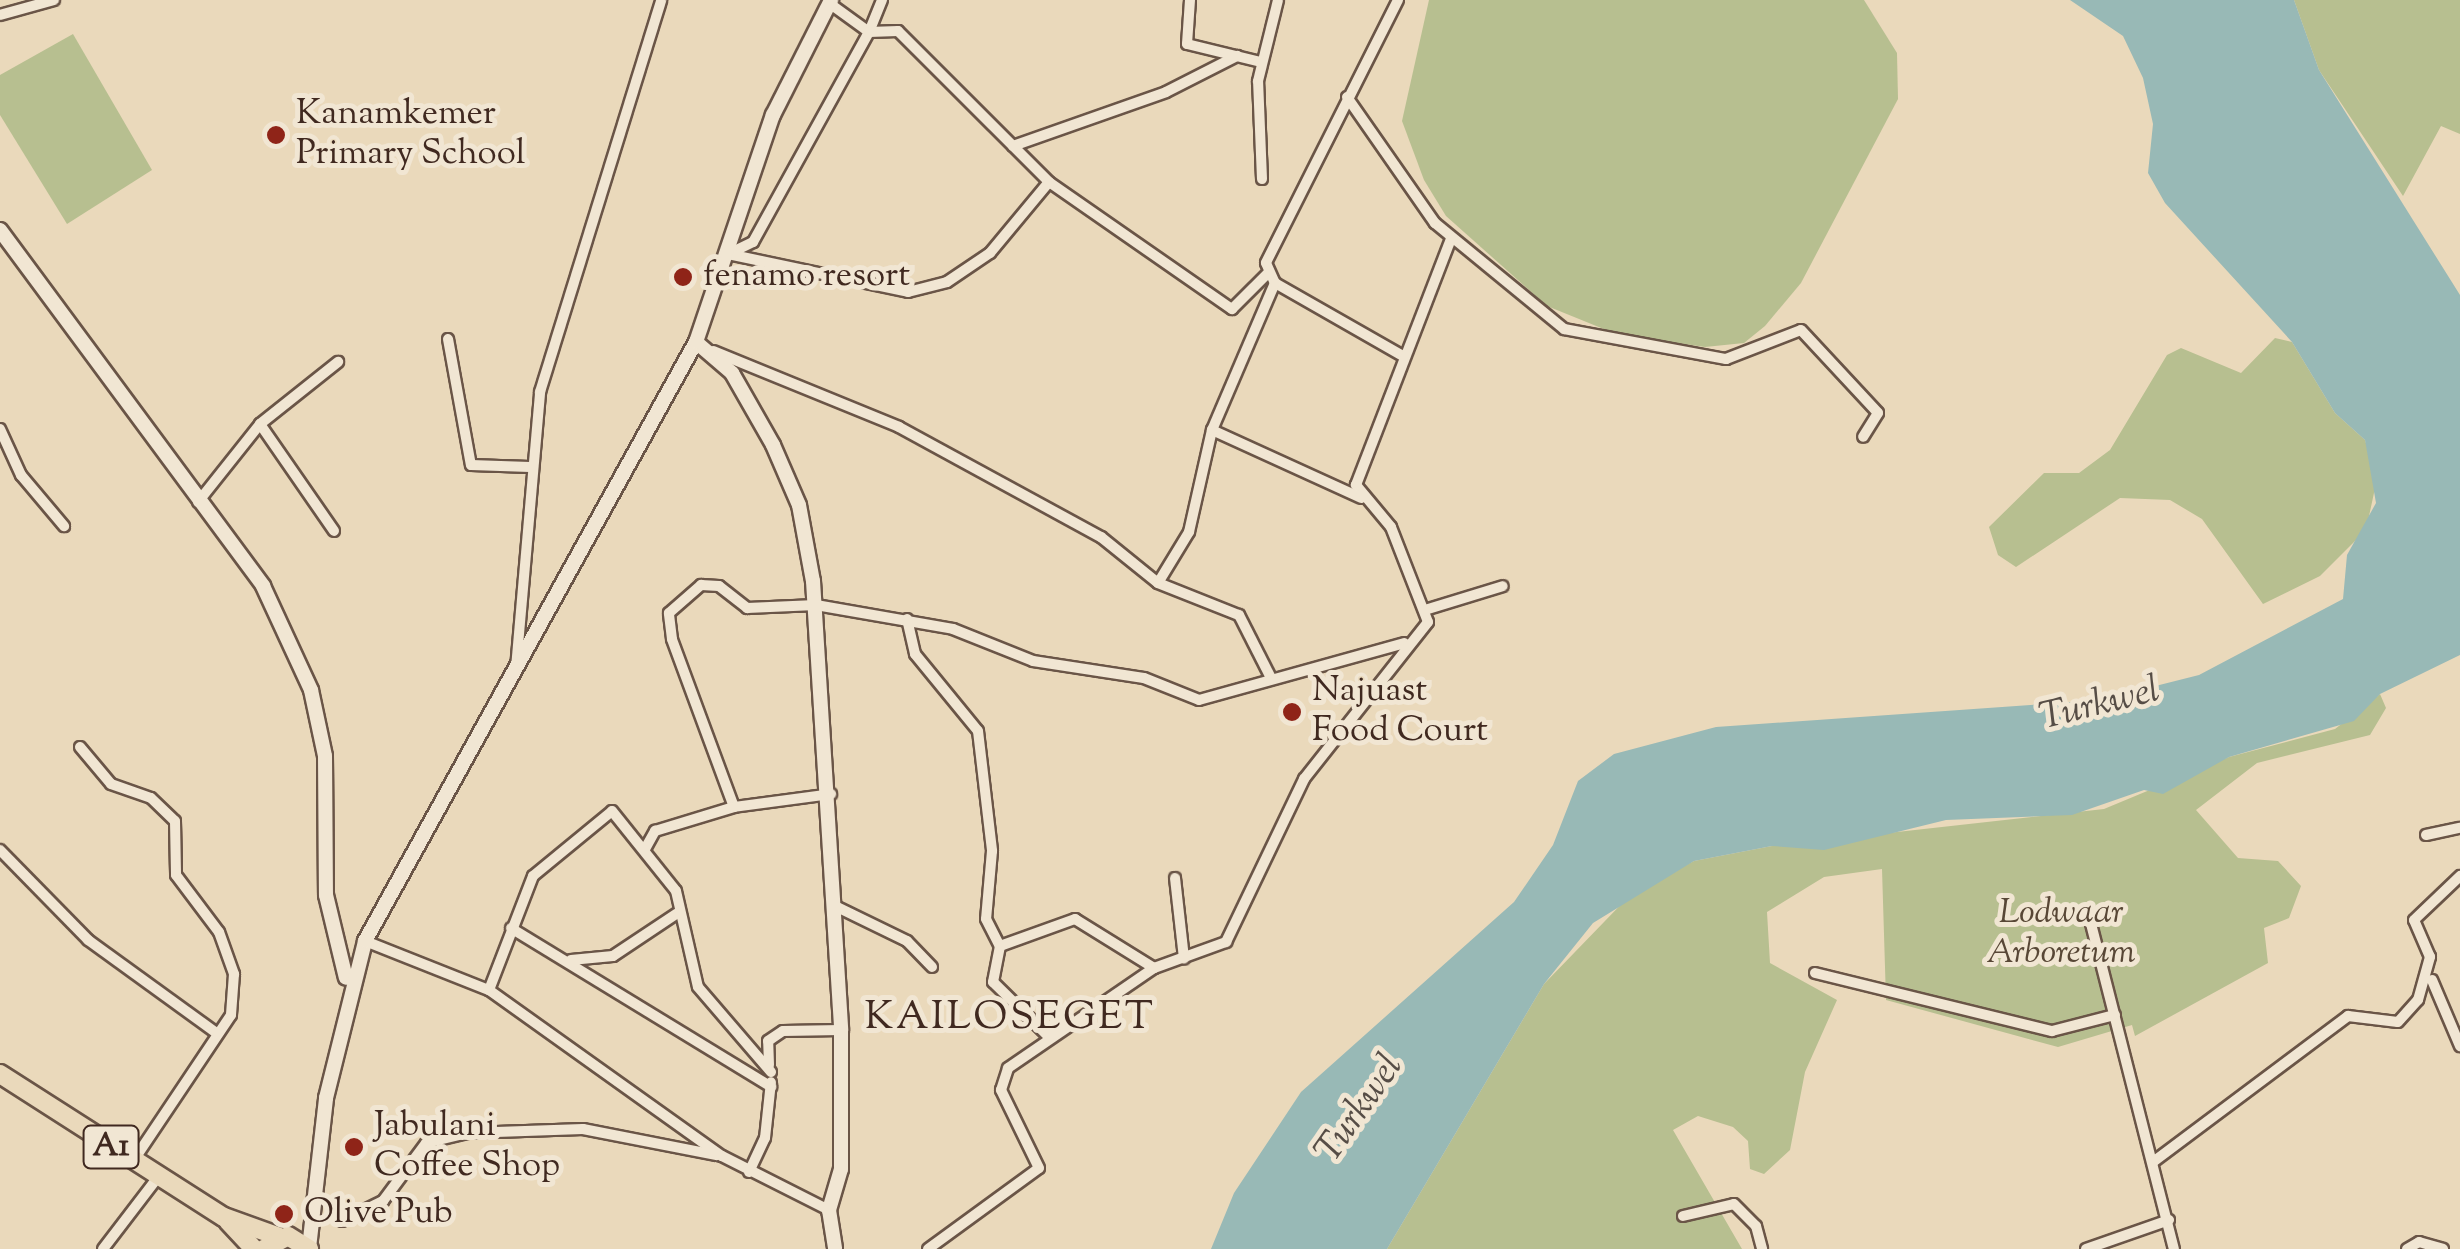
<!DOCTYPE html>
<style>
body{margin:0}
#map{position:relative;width:2460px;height:1249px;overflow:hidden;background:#ead9bb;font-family:"Sorts Mill Goudy",serif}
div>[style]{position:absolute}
.green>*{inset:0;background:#b7bf90}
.water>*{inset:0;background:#98b9b6}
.roads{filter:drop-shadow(2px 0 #6a5547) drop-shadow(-2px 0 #6a5547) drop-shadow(0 2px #6a5547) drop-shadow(0 -2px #6a5547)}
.minor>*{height:10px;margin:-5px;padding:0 5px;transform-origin:5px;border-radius:5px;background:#f1e6d3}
.tertiary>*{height:14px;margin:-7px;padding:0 7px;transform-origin:7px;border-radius:7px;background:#f1e6d3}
.trunk>*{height:18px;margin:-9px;padding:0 9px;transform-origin:9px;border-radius:9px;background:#ead9bb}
.dots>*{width:28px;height:28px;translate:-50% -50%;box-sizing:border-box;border:5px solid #f1e6d3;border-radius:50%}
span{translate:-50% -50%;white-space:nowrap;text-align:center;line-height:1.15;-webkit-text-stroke:10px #f1e6d3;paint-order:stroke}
.shield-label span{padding:2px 8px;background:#f1e6d3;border:2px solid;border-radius:8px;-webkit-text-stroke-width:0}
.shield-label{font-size:32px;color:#402920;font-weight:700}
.poi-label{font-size:35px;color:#402920}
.left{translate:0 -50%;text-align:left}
.park-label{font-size:35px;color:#584736;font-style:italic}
.water-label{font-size:38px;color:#564d46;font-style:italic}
.quarter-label{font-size:40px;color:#402920;letter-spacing:2.5px}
</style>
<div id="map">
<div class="green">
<div style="clip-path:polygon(1429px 0,1864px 0,1897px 53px,1898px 99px,1801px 283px,1765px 326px,1744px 343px,1705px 347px,1616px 334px,1547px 306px,1446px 216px,1424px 180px,1402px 121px)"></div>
<div style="clip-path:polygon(2294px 0,2460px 0,2460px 134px,2441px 126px,2403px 196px,2319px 70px)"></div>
<div style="clip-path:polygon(73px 34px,152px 170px,67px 224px,0 115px,0 75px)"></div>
<div style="clip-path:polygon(2275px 338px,2292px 342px,2335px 413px,2365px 440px,2377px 479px,2366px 530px,2320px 576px,2263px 604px,2202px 519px,2170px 500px,2120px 498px,2016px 567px,1998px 555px,1989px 527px,2044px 473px,2079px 473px,2110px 450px,2167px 355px,2181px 348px,2241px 373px)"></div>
<div style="clip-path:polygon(2380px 694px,2386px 708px,2370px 735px,2257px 763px,2196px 810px,2238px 858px,2278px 861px,2301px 886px,2289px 918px,2264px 928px,2268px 963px,2135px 1036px,2132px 1025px,2058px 1047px,1886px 1000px,1882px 869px,1824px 877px,1767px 912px,1770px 963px,1837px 1000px,1805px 1072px,1790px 1150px,1764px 1174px,1750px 1169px,1748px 1141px,1733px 1127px,1698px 1116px,1673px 1130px,1742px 1249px,1387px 1249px,1544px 984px,1634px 891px,1694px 861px,1772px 846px,2104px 809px,2229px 757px,2335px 729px)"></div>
</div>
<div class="water">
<div style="clip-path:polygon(2070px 0,2294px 0,2319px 70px,2460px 295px,2460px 655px,2380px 694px,2354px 721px,2229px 757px,2163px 794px,2144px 790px,2072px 815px,1946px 820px,1824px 850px,1772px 846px,1694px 861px,1593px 923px,1544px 984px,1387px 1249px,1211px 1249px,1234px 1193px,1301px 1092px,1514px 902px,1553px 845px,1578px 781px,1614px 754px,1716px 727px,2100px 700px,2199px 675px,2343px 599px,2347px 555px,2376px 503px,2365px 440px,2335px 413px,2292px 342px,2165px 203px,2148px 173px,2153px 124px,2143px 78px,2123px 36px)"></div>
</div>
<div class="roads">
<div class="minor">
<div style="left:882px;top:0;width:35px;rotate:112deg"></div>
<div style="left:869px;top:32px;width:29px;rotate:-2deg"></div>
<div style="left:898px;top:31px;width:214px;rotate:45deg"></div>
<div style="left:1049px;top:182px;width:223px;rotate:34.8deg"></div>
<div style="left:1232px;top:309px;width:51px;rotate:-45deg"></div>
<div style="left:1190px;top:0;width:44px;rotate:93.9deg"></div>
<div style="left:1187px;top:44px;width:76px;rotate:13.7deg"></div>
<div style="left:1398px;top:0;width:294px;rotate:116.7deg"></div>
<div style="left:1266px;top:263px;width:22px;rotate:66deg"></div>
<div style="left:1275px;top:283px;width:145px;rotate:29.7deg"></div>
<div style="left:829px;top:3px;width:49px;rotate:35.9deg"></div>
<div style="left:869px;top:32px;width:240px;rotate:118.9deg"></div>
<div style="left:753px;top:242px;width:28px;rotate:154deg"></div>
<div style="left:728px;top:254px;width:184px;rotate:11.9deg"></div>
<div style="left:908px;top:292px;width:40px;rotate:-14.4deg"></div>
<div style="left:947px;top:282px;width:52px;rotate:-34deg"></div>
<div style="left:990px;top:253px;width:92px;rotate:-50.3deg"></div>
<div style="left:0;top:15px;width:56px;rotate:-15.5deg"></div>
<div style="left:1347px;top:97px;width:154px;rotate:55.1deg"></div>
<div style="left:1435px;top:223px;width:167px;rotate:39.4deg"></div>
<div style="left:1564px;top:329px;width:165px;rotate:10.5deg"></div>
<div style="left:1726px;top:359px;width:80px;rotate:-21.1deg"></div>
<div style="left:1801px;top:330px;width:113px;rotate:47.1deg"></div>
<div style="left:1878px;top:413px;width:28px;rotate:122deg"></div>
<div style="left:1013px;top:146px;width:162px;rotate:-19.4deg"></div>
<div style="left:1166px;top:92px;width:80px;rotate:-26.9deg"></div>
<div style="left:1262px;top:179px;width:98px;rotate:-92.3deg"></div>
<div style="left:1258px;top:81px;width:83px;rotate:-76.1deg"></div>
<div style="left:448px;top:339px;width:128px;rotate:79.7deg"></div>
<div style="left:471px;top:465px;width:59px;rotate:1.9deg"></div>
<div style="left:713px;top:351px;width:201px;rotate:22.2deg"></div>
<div style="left:899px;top:427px;width:230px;rotate:28.6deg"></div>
<div style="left:1101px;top:537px;width:73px;rotate:38.9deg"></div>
<div style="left:1158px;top:583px;width:87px;rotate:21.6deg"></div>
<div style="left:1239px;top:615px;width:68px;rotate:63.1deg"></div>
<div style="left:260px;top:424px;width:130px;rotate:55.3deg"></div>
<div style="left:0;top:429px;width:51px;rotate:65.5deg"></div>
<div style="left:21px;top:475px;width:67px;rotate:49.9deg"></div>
<div style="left:1212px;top:430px;width:164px;rotate:24.5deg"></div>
<div style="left:198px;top:502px;width:100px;rotate:-51.5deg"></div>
<div style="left:260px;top:424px;width:100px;rotate:-38.5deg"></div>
<div style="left:1158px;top:583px;width:60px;rotate:-58.7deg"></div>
<div style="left:1189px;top:532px;width:105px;rotate:-77.3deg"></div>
<div style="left:1212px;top:430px;width:160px;rotate:-66.8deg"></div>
<div style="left:1428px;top:609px;width:78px;rotate:-17deg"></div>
<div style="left:907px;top:619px;width:36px;rotate:77deg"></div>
<div style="left:915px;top:654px;width:99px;rotate:50.7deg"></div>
<div style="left:978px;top:731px;width:121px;rotate:83.3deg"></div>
<div style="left:992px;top:851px;width:68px;rotate:95deg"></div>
<div style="left:986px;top:919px;width:30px;rotate:63deg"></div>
<div style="left:516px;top:668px;width:277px;rotate:-85deg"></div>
<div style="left:540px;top:392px;width:410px;rotate:-72.8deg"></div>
<div style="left:80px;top:747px;width:48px;rotate:50deg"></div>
<div style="left:111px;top:784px;width:42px;rotate:19.3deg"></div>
<div style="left:151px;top:798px;width:33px;rotate:44deg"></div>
<div style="left:175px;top:821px;width:54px;rotate:88.9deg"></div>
<div style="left:176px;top:875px;width:71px;rotate:53deg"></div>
<div style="left:219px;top:932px;width:45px;rotate:70.3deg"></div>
<div style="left:234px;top:974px;width:41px;rotate:94.2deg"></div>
<div style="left:231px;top:1015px;width:174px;rotate:123.8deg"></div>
<div style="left:734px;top:807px;width:179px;rotate:-110.3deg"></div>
<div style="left:672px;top:639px;width:26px;rotate:-97deg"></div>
<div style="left:669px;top:613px;width:43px;rotate:-41.2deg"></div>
<div style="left:701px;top:585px;width:18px;rotate:3deg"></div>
<div style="left:719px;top:586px;width:36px;rotate:38deg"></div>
<div style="left:747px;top:608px;width:69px;rotate:-2.5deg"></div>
<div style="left:816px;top:605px;width:139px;rotate:9.9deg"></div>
<div style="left:953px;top:629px;width:86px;rotate:21.8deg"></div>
<div style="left:1033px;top:661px;width:112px;rotate:8.7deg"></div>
<div style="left:1144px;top:678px;width:59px;rotate:21.8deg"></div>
<div style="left:1199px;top:700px;width:213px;rotate:-15.5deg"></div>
<div style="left:2426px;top:835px;width:35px;rotate:-12deg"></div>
<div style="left:645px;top:849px;width:21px;rotate:-61deg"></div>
<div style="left:655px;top:831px;width:83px;rotate:-16.9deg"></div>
<div style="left:734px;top:807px;width:98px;rotate:-7.6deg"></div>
<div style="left:0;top:850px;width:126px;rotate:45.6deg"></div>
<div style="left:88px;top:940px;width:160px;rotate:35.9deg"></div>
<div style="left:1175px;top:878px;width:81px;rotate:83.6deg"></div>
<div style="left:835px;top:906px;width:80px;rotate:25.9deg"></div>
<div style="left:907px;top:941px;width:36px;rotate:46deg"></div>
<div style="left:2088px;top:912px;width:348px;rotate:75.7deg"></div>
<div style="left:511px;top:928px;width:305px;rotate:31.4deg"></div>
<div style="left:365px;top:941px;width:133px;rotate:21.6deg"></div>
<div style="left:489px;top:990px;width:286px;rotate:35.5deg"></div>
<div style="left:722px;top:1156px;width:120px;rotate:26.8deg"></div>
<div style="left:571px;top:960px;width:42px;rotate:-5.4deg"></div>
<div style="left:613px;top:956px;width:76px;rotate:-33.7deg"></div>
<div style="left:1815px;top:973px;width:244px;rotate:13.8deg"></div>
<div style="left:2052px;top:1031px;width:65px;rotate:-14.3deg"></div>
<div style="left:2432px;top:980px;width:72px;rotate:67deg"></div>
<div style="left:489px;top:990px;width:122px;rotate:-68.9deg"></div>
<div style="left:533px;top:876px;width:102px;rotate:-39.4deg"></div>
<div style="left:612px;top:811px;width:102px;rotate:51.3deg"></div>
<div style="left:676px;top:891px;width:98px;rotate:77.1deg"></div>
<div style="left:698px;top:987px;width:112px;rotate:49.3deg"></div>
<div style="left:1050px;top:1038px;width:80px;rotate:-135.5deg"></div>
<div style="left:993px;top:982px;width:37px;rotate:-79deg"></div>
<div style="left:1000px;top:946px;width:80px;rotate:-19.8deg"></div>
<div style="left:1075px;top:919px;width:93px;rotate:31.8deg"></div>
<div style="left:769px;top:1065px;width:24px;rotate:-92deg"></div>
<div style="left:768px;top:1041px;width:18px;rotate:-34deg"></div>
<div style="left:783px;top:1031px;width:58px;rotate:-1deg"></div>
<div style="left:2153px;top:1162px;width:244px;rotate:-36.8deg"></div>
<div style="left:2348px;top:1016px;width:50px;rotate:6.8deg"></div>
<div style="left:2398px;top:1022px;width:30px;rotate:-48deg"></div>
<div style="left:2418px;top:1000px;width:45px;rotate:-74.4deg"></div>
<div style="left:2430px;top:957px;width:40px;rotate:-113.4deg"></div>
<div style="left:2414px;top:920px;width:64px;rotate:-43.7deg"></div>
<div style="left:749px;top:1172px;width:38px;rotate:-65deg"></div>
<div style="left:765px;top:1138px;width:56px;rotate:-83.9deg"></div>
<div style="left:1683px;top:1216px;width:52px;rotate:-13.2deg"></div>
<div style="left:1734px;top:1204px;width:31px;rotate:45deg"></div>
<div style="left:1756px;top:1226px;width:24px;rotate:75deg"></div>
<div style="left:342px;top:1221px;width:46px;rotate:-26deg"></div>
<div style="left:383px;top:1201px;width:72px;rotate:-53.4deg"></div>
<div style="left:426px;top:1143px;width:42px;rotate:-13.7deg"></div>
<div style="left:467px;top:1133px;width:116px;rotate:-2deg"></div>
<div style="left:583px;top:1129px;width:136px;rotate:11.1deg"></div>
<div style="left:103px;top:1249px;width:91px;rotate:-52.6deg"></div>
<div style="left:928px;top:1249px;width:137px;rotate:-36.1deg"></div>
<div style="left:1039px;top:1168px;width:87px;rotate:-116deg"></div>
<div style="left:1001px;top:1090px;width:23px;rotate:-72deg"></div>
<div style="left:1008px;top:1068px;width:177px;rotate:-34.4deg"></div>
<div style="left:1154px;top:968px;width:77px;rotate:-19.9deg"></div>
<div style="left:1226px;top:942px;width:181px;rotate:-64.4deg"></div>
<div style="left:1304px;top:779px;width:200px;rotate:-51.7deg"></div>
<div style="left:1428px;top:622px;width:102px;rotate:-111.3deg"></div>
<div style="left:1391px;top:527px;width:55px;rotate:-129.8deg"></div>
<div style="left:1356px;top:485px;width:264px;rotate:-68.9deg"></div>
<div style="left:2086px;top:1249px;width:88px;rotate:-19.3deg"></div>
<div style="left:2407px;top:1249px;width:14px;rotate:-30deg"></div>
<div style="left:2419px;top:1242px;width:25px;rotate:16deg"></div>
</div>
<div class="tertiary">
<div style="left:0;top:230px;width:443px;rotate:53.5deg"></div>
<div style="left:263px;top:586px;width:115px;rotate:65.2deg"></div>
<div style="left:311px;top:690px;width:67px;rotate:78deg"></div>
<div style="left:325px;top:756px;width:139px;rotate:89.6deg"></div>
<div style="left:326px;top:895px;width:85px;rotate:76.5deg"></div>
<div style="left:696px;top:342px;width:48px;rotate:40.7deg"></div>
<div style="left:732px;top:373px;width:83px;rotate:60.3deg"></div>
<div style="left:773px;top:445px;width:65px;rotate:66.6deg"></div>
<div style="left:799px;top:505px;width:77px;rotate:79.6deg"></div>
<div style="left:813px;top:581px;width:450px;rotate:86.4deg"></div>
<div style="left:841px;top:1030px;width:139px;rotate:90deg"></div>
<div style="left:841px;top:1169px;width:43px;rotate:106.3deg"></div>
<div style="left:829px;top:1210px;width:39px;rotate:81deg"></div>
<div style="left:309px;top:1248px;width:151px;rotate:-83.5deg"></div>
<div style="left:326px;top:1098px;width:162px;rotate:-76deg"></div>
<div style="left:365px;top:941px;width:684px;rotate:-61.08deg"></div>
<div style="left:696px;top:342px;width:240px;rotate:-71.3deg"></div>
<div style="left:773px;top:115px;width:129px;rotate:-63.2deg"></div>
</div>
<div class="trunk">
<div style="left:0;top:1074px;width:266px;rotate:32.6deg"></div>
<div style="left:224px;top:1217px;width:59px;rotate:19.7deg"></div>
<div style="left:228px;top:1221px;width:38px;rotate:47deg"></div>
<div style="left:264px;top:1249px;width:27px;rotate:-28deg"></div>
<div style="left:288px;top:1236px;width:25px;rotate:32deg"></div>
</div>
</div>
<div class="dots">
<div style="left:276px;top:135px;background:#8f2418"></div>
<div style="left:683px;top:277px;background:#8f2418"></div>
<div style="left:1292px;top:712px;background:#8f2418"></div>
<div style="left:354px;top:1147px;background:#8f2418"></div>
<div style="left:284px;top:1214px;background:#8f2418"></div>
</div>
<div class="shield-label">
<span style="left:111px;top:1147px">A1</span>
</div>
<div class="poi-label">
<span class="left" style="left:296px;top:135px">Kanamkemer<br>Primary School</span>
<span class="left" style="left:703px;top:277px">fenamo resort</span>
<span class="left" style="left:1312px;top:712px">Najuast<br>Food Court</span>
<span class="left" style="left:374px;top:1147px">Jabulani<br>Coffee Shop</span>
<span class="left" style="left:304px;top:1214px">Olive Pub</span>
</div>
<div class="park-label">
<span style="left:2061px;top:934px">Lodwaar<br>Arboretum</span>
</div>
<div class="water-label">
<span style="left:2100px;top:706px;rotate:-14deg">Turkwel</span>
<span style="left:1361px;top:1110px;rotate:-55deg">Turkwel</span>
</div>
<div class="quarter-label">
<span style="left:1010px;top:1019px">KAILOSEGET</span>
</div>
</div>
